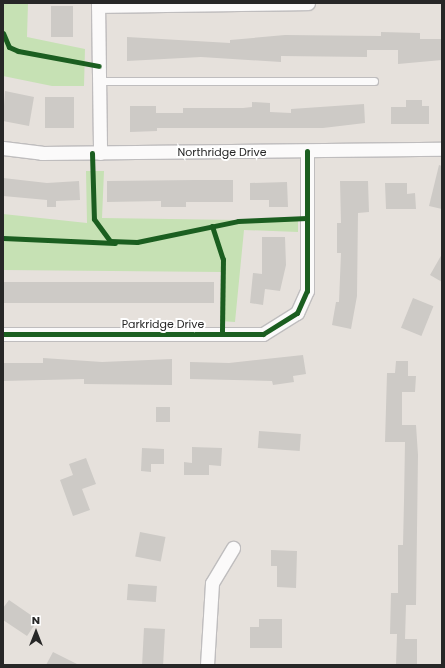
<!DOCTYPE html>
<style>
body{margin:0}
#map{position:relative;width:445px;height:668px;overflow:hidden;background:#e6e1dc;font-family:Poppins,sans-serif}
div>[style]{position:absolute}
.green>*{inset:0;background:#c6e1b4}
.building>*{inset:0;background:#cdcac6;transform-origin:0 0}
.roads{filter:drop-shadow(1px 0 #bfbdbe) drop-shadow(-1px 0 #bfbdbe) drop-shadow(0 1px #bfbdbe) drop-shadow(0 -1px #bfbdbe)}
.service>*{height:7px;margin:-3.5px;padding:0 3.5px;transform-origin:3.5px;border-radius:3.5px;background:#fbfafa}
.minor>*{height:13px;margin:-6.5px;padding:0 6.5px;transform-origin:6.5px;border-radius:6.5px;background:#fbfafa}
.cycleway>*{height:5px;margin:-2.5px;padding:0 2.5px;transform-origin:2.5px;border-radius:2.5px;background:#1b5e20}
span{translate:-50% -50%;white-space:nowrap;text-align:center;line-height:1.15;-webkit-text-stroke:4px #fff;paint-order:stroke}
.street-label{font-size:11px;color:#272727}
.frame{position:absolute;inset:0;border:4px solid #272727;pointer-events:none}
.north{position:absolute;left:16px;top:612px;width:40px;height:40px;-webkit-text-stroke:3px #fff;paint-order:stroke;rotate:0deg;font-size:11px;font-weight:700;line-height:16px;text-align:center;color:#272727}
.north::after{content:'';display:block;margin:auto;width:14px;height:18px;background:#272727;clip-path:polygon(50% 0,100% 100%,50% 72%,0 100%)}
</style>
<div id="map">
<div class="green">
<div style="clip-path:polygon(3px 3px,28px 3px,27px 37px,85px 49px,84px 86px,52px 86px,3px 76px)"></div>
<div style="clip-path:polygon(86px 171px,104px 171px,102px 218px,298px 221px,298px 232px,244px 230px,235px 322px,220px 321px,221px 272px,3px 270px,3px 214px,87px 223px)"></div>
</div>
<div class="building">
<div style="left:51px;top:6px;width:22px;height:31px"></div>
<div style="clip-path:polygon(381px 32px,420px 33px,420px 39px,442px 39px,442px 60px,398px 64px,398px 50px,367px 50px,367px 57px,281px 56px,281px 62px,201px 57px,127px 61px,127px 37px,230px 43px,230px 40px,285px 35px,381px 36px)"></div>
<div style="clip-path:polygon(5px 91px,34px 97px,29px 126px,3px 121px)"></div>
<div style="left:45px;top:97px;width:29px;height:31px"></div>
<div style="clip-path:polygon(406px 100px,422px 100px,422px 106px,429px 106px,429px 124px,391px 124px,391px 107px,406px 107px)"></div>
<div style="clip-path:polygon(252px 102px,270px 103px,270px 112px,291px 113px,291px 109px,364px 104px,365px 123px,323px 128px,157px 128px,157px 131px,130px 132px,130px 106px,156px 106px,156px 113px,183px 113px,183px 108px,243px 108px,252px 107px)"></div>
<div style="clip-path:polygon(439px 165px,442px 166px,442px 209px,429px 206px)"></div>
<div style="clip-path:polygon(3px 178px,47px 183px,79px 181px,80px 200px,56px 201px,56px 207px,47px 207px,47px 200px,3px 196px)"></div>
<div style="clip-path:polygon(195px 180px,233px 180px,233px 202px,186px 202px,186px 207px,161px 207px,161px 201px,107px 202px,107px 181px)"></div>
<div style="clip-path:polygon(340px 181px,368px 181px,369px 212px,358px 213px,357px 296px,351px 329px,332px 325px,336px 302px,339px 302px,341px 253px,337px 253px,337px 223px,341px 223px)"></div>
<div style="clip-path:polygon(287px 182px,288px 207px,269px 207px,269px 200px,250px 200px,250px 183px)"></div>
<div style="clip-path:polygon(385px 183px,407px 183px,407px 194px,415px 193px,416px 209px,386px 209px)"></div>
<div style="clip-path:polygon(262px 237px,285px 237px,286px 265px,280px 291px,265px 289px,263px 305px,250px 303px,253px 273px,262px 274px)"></div>
<div style="clip-path:polygon(442px 254px,442px 282px,430px 275px)"></div>
<div style="left:3px;top:282px;width:211px;height:21px"></div>
<div style="left:413px;top:298px;width:22px;height:32px;rotate:22deg"></div>
<div style="clip-path:polygon(303px 355px,306px 374px,293px 376px,294px 382px,273px 385px,272px 381px,190px 379px,190px 362px,229px 363px)"></div>
<div style="clip-path:polygon(43px 358px,102px 362px,172px 359px,172px 385px,84px 384px,84px 379px,3px 381px,3px 363px,43px 363px)"></div>
<div style="clip-path:polygon(396px 361px,408px 361px,408px 376px,416px 376px,415px 392px,402px 392px,402px 425px,416px 425px,418px 455px,416px 605px,406px 605px,405px 639px,417px 639px,417px 665px,396px 665px,397px 634px,390px 634px,391px 593px,398px 593px,398px 545px,403px 545px,404px 501px,405px 442px,385px 442px,387px 373px,395px 373px)"></div>
<div style="left:156px;top:407px;width:14px;height:15px"></div>
<div style="left:259px;top:431px;width:42px;height:17px;rotate:4deg"></div>
<div style="clip-path:polygon(192px 447px,222px 448px,221px 466px,209px 465px,209px 475px,184px 475px,184px 462px,192px 463px)"></div>
<div style="clip-path:polygon(142px 448px,164px 449px,164px 464px,151px 464px,151px 472px,141px 471px)"></div>
<div style="clip-path:polygon(86px 458px,96px 484px,82px 489px,90px 510px,73px 516px,60px 480px,73px 475px,69px 464px)"></div>
<div style="left:140px;top:532px;width:26px;height:25px;rotate:11deg"></div>
<div style="clip-path:polygon(271px 550px,297px 551px,296px 588px,277px 587px,277px 566px,271px 566px)"></div>
<div style="left:128px;top:584px;width:29px;height:16px;rotate:4deg"></div>
<div style="clip-path:polygon(9px 600px,38px 620px,27px 636px,3px 620px,3px 608px)"></div>
<div style="clip-path:polygon(259px 619px,282px 619px,282px 648px,250px 648px,250px 627px,259px 627px)"></div>
<div style="left:144px;top:628px;width:21px;height:37px;rotate:3deg"></div>
<div style="clip-path:polygon(53px 652px,79px 665px,46px 665px)"></div>
</div>
<div class="roads">
<div class="service">
<div style="left:99px;top:81px;width:275px"></div>
</div>
<div class="minor">
<div style="left:98px;top:3px;width:150px;rotate:89.2deg"></div>
<div style="left:98px;top:6px;width:210px;rotate:-0.8deg"></div>
<div style="left:3px;top:148px;width:39px;rotate:7deg"></div>
<div style="left:42px;top:153px;width:400px;rotate:-0.6deg"></div>
<div style="left:3px;top:334px;width:260px"></div>
<div style="left:263px;top:334px;width:40px;rotate:-32deg"></div>
<div style="left:297px;top:313px;width:24px;rotate:-66deg"></div>
<div style="left:307px;top:291px;width:140px;rotate:-90deg"></div>
<div style="left:207px;top:665px;width:82px;rotate:-86.5deg"></div>
<div style="left:212px;top:583px;width:41px;rotate:-59deg"></div>
</div>
</div>
<div class="cycleway">
<div style="left:3px;top:33px;width:15px;rotate:67deg"></div>
<div style="left:9px;top:47px;width:10px;rotate:24deg"></div>
<div style="left:18px;top:51px;width:82px;rotate:10.5deg"></div>
<div style="left:92px;top:153px;width:66px;rotate:88.3deg"></div>
<div style="left:94px;top:219px;width:27px;rotate:54deg"></div>
<div style="left:110px;top:241px;width:27px;rotate:2deg"></div>
<div style="left:137px;top:242px;width:103px;rotate:-11.7deg"></div>
<div style="left:238px;top:221px;width:69px;rotate:-2.5deg"></div>
<div style="left:212px;top:226px;width:35px;rotate:72deg"></div>
<div style="left:223px;top:259px;width:75px;rotate:90.8deg"></div>
<div style="left:3px;top:238px;width:112px;rotate:2.6deg"></div>
<div style="left:3px;top:334px;width:260px"></div>
<div style="left:263px;top:334px;width:40px;rotate:-32deg"></div>
<div style="left:297px;top:313px;width:24px;rotate:-66deg"></div>
<div style="left:307px;top:291px;width:140px;rotate:-90deg"></div>
</div>
<div class="street-label">
<span style="left:222px;top:152px">Northridge Drive</span>
<span style="left:163px;top:324px">Parkridge Drive</span>
</div>
<div class="frame"></div>
<div class="north">N</div>
</div>
